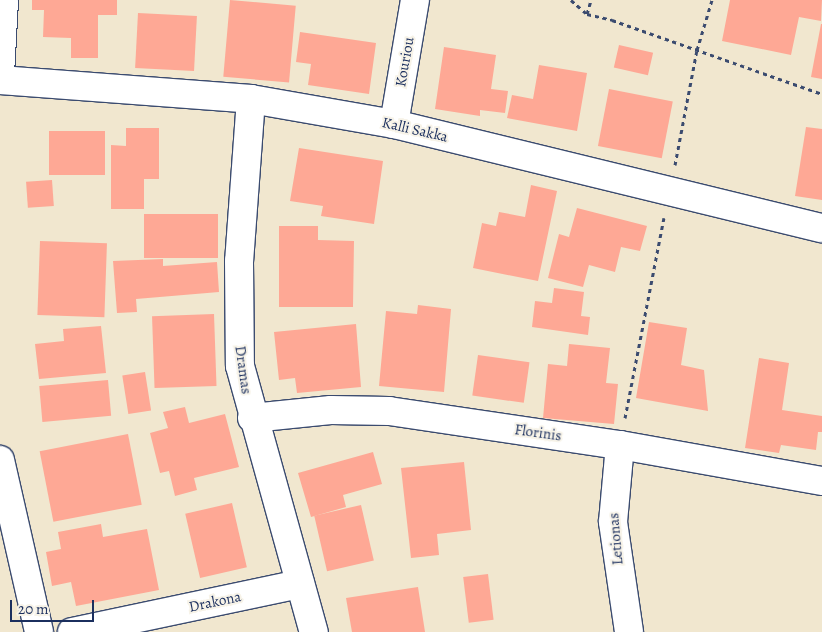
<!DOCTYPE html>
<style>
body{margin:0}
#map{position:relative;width:822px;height:632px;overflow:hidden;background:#f1e7cf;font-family:Alegreya,serif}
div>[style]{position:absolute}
.building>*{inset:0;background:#fea895;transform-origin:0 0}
.path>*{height:3px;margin-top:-1.5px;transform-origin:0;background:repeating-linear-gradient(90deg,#3b4b6f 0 4px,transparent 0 8px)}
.roads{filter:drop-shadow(1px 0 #3b4b6f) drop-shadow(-1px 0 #3b4b6f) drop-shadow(0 1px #3b4b6f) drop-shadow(0 -1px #3b4b6f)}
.street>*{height:28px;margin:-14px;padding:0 14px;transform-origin:14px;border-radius:14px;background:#fff}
span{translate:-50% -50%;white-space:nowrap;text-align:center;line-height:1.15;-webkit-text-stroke:4px #f7f3e8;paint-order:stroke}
.street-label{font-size:15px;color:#1b2f5e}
.scale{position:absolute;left:10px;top:600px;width:84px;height:22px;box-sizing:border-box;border:2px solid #1b2f5e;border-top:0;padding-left:6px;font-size:15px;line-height:18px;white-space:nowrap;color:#1b2f5e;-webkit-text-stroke:4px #f7f3e8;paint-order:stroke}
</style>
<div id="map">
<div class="building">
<div style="clip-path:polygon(32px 0,117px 0,117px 15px,98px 15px,98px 58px,71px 58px,71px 38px,43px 37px,44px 10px,32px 10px)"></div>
<div style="left:230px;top:0;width:66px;height:77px;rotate:5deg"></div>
<div style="clip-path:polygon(730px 0,822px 0,821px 21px,799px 17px,791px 55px,722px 41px)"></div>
<div style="left:138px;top:13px;width:59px;height:55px;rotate:3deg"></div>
<div style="clip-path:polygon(821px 24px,822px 24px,822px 79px,811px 77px)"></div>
<div style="clip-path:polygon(300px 32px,376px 43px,369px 94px,308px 85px,311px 64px,296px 62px)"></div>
<div style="left:619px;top:45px;width:35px;height:23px;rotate:13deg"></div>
<div style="clip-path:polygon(444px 47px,496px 55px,491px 89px,508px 91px,505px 113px,480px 110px,480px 116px,435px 109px)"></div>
<div style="clip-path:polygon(539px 65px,587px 73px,577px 131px,507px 118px,512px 95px,533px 99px)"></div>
<div style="left:609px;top:89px;width:65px;height:58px;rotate:11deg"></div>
<div style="clip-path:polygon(806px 127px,822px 129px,822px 200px,795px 196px)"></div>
<div style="clip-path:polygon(126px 128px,159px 128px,159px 179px,144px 179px,144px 209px,111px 209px,111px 145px,126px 146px)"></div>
<div style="left:49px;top:131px;width:56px;height:44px"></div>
<div style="clip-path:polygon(299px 148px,383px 161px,374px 224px,321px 216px,323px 206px,290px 201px)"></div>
<div style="left:52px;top:180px;width:26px;height:26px;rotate:86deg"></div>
<div style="clip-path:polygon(531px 185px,557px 191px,538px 281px,473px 268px,482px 223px,496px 226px,499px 212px,525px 217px)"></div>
<div style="clip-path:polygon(577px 208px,647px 226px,640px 251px,621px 247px,615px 272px,589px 265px,583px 287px,548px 278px,559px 234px,569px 237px)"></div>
<div style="left:144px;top:214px;width:74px;height:44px"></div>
<div style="clip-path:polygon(279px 226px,318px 226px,318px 240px,354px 241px,353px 307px,279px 307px)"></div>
<div style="left:40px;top:241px;width:67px;height:74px;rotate:2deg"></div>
<div style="clip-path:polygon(163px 259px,163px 266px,217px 262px,219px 292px,136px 299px,137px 312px,117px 313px,113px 261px)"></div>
<div style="clip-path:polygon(554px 288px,584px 292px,581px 316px,590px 317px,588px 335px,532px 327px,535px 301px,552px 303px)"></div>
<div style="clip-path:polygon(418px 305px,451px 309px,444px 392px,379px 386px,386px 311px,417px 314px)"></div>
<div style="left:214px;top:314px;width:72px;height:62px;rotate:88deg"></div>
<div style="clip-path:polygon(649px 322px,687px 328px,681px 365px,704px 370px,708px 411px,636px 398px)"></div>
<div style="clip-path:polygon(356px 324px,361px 387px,297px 393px,295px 378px,279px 380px,274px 332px)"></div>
<div style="clip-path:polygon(101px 326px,106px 373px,39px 379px,35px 344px,64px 341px,63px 329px)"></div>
<div style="clip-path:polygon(569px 344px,610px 348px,606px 383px,618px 384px,614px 424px,543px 418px,548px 364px,567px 366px)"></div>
<div style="left:478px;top:355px;width:52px;height:41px;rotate:8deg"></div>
<div style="clip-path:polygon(759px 358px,789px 363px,782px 410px,822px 416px,822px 432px,818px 432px,816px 450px,781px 445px,779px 453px,745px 448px)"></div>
<div style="left:145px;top:372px;width:39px;height:23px;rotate:81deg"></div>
<div style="left:108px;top:380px;width:36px;height:69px;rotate:85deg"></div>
<div style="clip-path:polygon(185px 407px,189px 423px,225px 414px,239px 467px,194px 478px,197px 490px,175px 496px,169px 471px,160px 473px,150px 433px,168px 428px,163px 412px)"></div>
<div style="left:128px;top:434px;width:72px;height:90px;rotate:79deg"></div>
<div style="clip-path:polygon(373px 452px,382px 484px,343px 495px,346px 507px,311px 517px,298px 473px)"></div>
<div style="clip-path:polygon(464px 462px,471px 530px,437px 534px,439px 555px,411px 558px,401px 468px)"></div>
<div style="left:232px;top:503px;width:66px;height:48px;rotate:77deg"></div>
<div style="left:361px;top:505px;width:57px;height:48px;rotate:77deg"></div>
<div style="clip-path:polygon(101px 524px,103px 537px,147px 529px,159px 590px,76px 606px,71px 582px,52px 586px,46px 552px,61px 549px,58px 532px)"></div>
<div style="left:488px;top:574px;width:46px;height:25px;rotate:83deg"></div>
<div style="clip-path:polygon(418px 587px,425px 632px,352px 632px,346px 598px)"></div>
</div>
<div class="path">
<div style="left:571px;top:0;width:21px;rotate:41deg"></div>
<div style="left:587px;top:14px;width:26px;rotate:13deg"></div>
<div style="left:612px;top:20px;width:223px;rotate:19.4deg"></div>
<div style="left:587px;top:14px;width:15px;rotate:-74deg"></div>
<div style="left:675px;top:165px;width:117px;rotate:-79.2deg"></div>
<div style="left:697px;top:50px;width:52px;rotate:-73.3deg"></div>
<div style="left:625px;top:418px;width:204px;rotate:-79deg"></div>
</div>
<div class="roads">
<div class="street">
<div style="left:0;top:74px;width:74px;rotate:-86.9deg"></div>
<div style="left:0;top:80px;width:252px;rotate:4.3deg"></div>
<div style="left:251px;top:99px;width:145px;rotate:9.9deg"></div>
<div style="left:394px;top:124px;width:440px;rotate:13.7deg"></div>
<div style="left:251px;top:99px;width:162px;rotate:94.2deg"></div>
<div style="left:239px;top:261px;width:105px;rotate:89.5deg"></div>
<div style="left:240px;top:366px;width:276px;rotate:74.5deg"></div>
<div style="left:394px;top:124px;width:126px;rotate:-80.4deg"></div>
<div style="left:252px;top:418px;width:79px;rotate:-5.8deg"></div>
<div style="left:331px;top:410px;width:58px;rotate:1deg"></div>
<div style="left:389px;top:411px;width:233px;rotate:8.4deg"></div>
<div style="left:620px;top:445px;width:205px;rotate:10.1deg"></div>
<div style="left:620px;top:445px;width:77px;rotate:95.2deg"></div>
<div style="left:613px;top:522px;width:111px;rotate:81.7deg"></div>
<div style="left:0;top:460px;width:176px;rotate:77.2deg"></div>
<div style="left:72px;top:632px;width:233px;rotate:-11.9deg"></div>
</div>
</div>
<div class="street-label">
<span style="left:405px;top:62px;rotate:-80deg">Kouriou</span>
<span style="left:415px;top:130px;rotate:13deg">Kalli Sakka</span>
<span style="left:243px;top:370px;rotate:82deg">Dramas</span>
<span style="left:538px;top:433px;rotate:8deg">Florinis</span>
<span style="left:616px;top:539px;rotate:-95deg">Letionas</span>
<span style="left:215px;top:602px;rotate:-12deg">Drakona</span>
</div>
<div class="scale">20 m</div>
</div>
